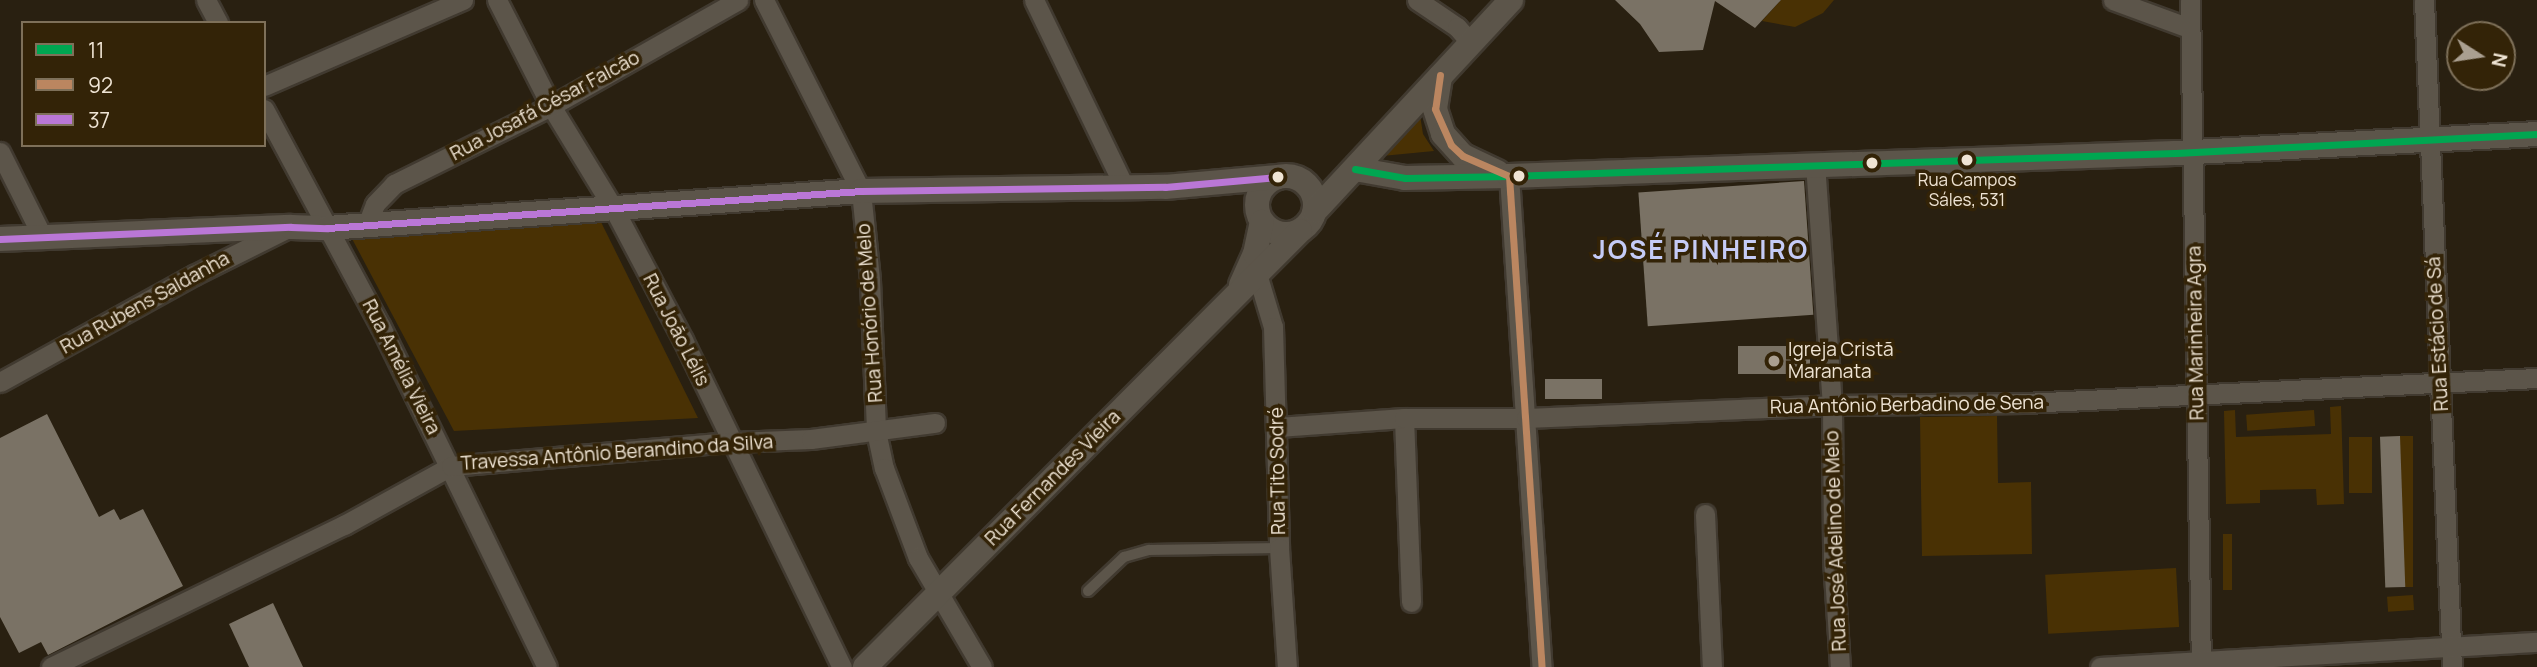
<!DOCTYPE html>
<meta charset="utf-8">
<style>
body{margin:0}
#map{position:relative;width:2537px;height:667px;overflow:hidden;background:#292011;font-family:Manrope,sans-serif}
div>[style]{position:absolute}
.green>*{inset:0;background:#493104;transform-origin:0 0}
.building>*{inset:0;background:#7a7265;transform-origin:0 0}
.roads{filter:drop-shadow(2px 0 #413a30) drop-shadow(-2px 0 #413a30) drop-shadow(0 2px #413a30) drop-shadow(0 -2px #413a30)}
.service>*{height:10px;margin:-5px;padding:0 5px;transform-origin:5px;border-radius:5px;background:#5c554a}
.minor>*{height:19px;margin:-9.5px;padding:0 9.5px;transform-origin:9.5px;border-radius:9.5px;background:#5c554a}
.tertiary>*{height:24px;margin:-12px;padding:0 12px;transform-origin:12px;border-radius:12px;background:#5c554a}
.tertiary>.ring{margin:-12px;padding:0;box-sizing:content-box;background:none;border:24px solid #5c554a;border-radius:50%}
.bus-1>*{height:7px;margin:-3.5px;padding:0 3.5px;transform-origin:3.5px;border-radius:3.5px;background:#00a651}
.bus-2>*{height:7px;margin:-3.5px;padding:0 3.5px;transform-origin:3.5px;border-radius:3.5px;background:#bb8660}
.bus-3>*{height:7px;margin:-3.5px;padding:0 3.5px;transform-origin:3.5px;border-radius:3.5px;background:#ba77d6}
.dots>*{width:19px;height:19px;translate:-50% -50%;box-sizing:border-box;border:4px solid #332307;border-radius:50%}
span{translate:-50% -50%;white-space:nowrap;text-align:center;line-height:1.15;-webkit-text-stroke:7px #332307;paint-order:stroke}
.bus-label{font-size:17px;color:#efe4d4}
.street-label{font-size:19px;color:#efe4d4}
.poi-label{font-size:19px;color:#efe4d4}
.left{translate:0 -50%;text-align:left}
.district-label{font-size:26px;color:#c5cbf6;font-weight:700;letter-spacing:2px}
.legend{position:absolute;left:21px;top:21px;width:245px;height:126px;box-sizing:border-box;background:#332307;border:2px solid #7e7059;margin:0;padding:9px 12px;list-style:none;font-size:21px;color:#efe4d4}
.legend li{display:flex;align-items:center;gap:14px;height:35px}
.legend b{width:35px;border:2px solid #7e7059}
.north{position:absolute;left:2446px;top:21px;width:70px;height:70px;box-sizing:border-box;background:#332307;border:2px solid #7e7059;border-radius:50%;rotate:102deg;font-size:19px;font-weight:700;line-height:28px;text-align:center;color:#efe4d4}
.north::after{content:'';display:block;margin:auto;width:24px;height:32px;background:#aa9f90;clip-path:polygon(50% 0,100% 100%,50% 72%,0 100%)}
</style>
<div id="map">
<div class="green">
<div style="clip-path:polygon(1781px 0,1834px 0,1823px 13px,1795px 27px,1762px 21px)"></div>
<div style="clip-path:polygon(1420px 115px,1423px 134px,1434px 151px,1382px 156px)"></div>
<div style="clip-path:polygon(600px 220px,698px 418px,454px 431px,349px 233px)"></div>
<div style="clip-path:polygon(2341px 406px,2344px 504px,2317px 505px,2316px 489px,2260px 490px,2260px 503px,2226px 504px,2224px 411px,2235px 410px,2236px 437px,2331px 434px,2330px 407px)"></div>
<div style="left:2314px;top:410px;width:16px;height:68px;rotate:86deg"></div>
<div style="clip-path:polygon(1997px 416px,1998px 483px,2031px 482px,2032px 554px,1922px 556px,1920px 417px)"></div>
<div style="left:2400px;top:436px;width:13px;height:151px"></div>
<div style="left:2349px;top:437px;width:23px;height:56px"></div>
<div style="left:2223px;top:534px;width:9px;height:56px"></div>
<div style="left:2176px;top:568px;width:59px;height:131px;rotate:87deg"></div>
<div style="left:2413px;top:595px;width:15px;height:26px;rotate:86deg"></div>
</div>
<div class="building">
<div style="clip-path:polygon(1615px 0,1781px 0,1755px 28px,1715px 1px,1703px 50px,1659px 52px,1640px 24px)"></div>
<div style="left:1804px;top:181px;width:134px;height:166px;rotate:86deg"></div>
<div style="left:1810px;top:346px;width:28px;height:72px;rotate:90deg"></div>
<div style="left:1602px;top:379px;width:20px;height:57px;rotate:90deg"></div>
<div style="clip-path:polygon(47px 414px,99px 517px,114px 509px,120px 520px,143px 509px,183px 586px,48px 655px,41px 642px,19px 653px,0 617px,0 438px)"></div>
<div style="left:2400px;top:436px;width:151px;height:20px;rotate:88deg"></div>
<div style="clip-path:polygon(273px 603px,303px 667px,249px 667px,229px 624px)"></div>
</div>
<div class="roads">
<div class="service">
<div style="left:1088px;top:591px;width:50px;rotate:-43.4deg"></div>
<div style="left:1124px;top:557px;width:26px;rotate:-16deg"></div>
<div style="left:1149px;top:550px;width:130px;rotate:-0.9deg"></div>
</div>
<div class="minor">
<div style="left:206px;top:0;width:26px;rotate:62deg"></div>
<div style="left:497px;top:0;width:119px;rotate:63deg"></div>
<div style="left:551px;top:106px;width:123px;rotate:58.6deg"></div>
<div style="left:615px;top:211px;width:146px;rotate:62.2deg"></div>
<div style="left:683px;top:340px;width:364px;rotate:64.1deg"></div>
<div style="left:764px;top:0;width:214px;rotate:63.1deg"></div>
<div style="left:861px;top:191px;width:89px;rotate:84.2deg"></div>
<div style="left:870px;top:280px;width:151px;rotate:87.7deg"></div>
<div style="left:876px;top:431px;width:38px;rotate:78deg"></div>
<div style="left:884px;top:468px;width:96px;rotate:69.3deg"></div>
<div style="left:918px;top:558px;width:126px;rotate:59.6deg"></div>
<div style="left:1034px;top:0;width:209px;rotate:64.2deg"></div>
<div style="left:1417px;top:0;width:48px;rotate:34deg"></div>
<div style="left:1457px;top:27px;width:20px;rotate:49deg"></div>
<div style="left:2113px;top:0;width:81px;rotate:20.2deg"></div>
<div style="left:2190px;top:0;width:667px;rotate:89.06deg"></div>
<div style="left:2424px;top:0;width:668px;rotate:87.6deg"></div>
<div style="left:264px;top:86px;width:217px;rotate:-23.4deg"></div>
<div style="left:264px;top:109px;width:247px;rotate:61.8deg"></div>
<div style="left:381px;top:327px;width:378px;rotate:64deg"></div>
<div style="left:0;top:152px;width:96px;rotate:63.4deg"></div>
<div style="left:1815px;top:163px;width:243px;rotate:86deg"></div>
<div style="left:1832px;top:405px;width:154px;rotate:89.6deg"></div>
<div style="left:1833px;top:559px;width:108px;rotate:86.3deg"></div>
<div style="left:1509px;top:176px;width:492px;rotate:86.2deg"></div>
<div style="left:367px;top:225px;width:22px;rotate:-69deg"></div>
<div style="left:375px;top:204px;width:28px;rotate:-46deg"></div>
<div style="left:394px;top:184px;width:175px;rotate:-26.4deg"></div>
<div style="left:551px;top:106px;width:215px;rotate:-29.5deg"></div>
<div style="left:1258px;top:277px;width:52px;rotate:73.3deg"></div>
<div style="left:1273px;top:327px;width:221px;rotate:88.4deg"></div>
<div style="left:1279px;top:548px;width:119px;rotate:86.2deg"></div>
<div style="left:0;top:382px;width:222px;rotate:-28.9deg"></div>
<div style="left:194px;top:275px;width:103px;rotate:-26.6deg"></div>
<div style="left:1404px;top:418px;width:184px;rotate:87.8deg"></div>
<div style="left:1278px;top:427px;width:126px;rotate:-4.1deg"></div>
<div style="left:1404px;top:418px;width:122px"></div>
<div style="left:1526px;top:418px;width:306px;rotate:-2.4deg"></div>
<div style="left:1832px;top:405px;width:193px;rotate:-0.6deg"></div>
<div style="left:2025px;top:403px;width:513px;rotate:-2.8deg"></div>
<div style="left:1705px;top:514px;width:153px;rotate:87.4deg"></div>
<div style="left:51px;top:667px;width:326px;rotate:-25.9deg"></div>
<div style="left:344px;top:525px;width:122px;rotate:-28.9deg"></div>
<div style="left:451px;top:466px;width:283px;rotate:-4.9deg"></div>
<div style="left:733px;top:442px;width:78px;rotate:-2.2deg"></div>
<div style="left:811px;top:439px;width:125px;rotate:-7.4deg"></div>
<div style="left:2100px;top:667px;width:438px;rotate:-3.3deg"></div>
</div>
<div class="tertiary">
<div style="left:1440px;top:77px;width:32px;rotate:99deg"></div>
<div style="left:1435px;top:109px;width:26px;rotate:72deg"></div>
<div style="left:1443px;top:134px;width:30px;rotate:48deg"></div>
<div style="left:1463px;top:156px;width:38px;rotate:25deg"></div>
<div style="left:1355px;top:169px;width:51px;rotate:10.2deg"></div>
<div style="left:1405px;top:178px;width:104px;rotate:-1.1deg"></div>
<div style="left:1509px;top:176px;width:666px;rotate:-1.98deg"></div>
<div style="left:2175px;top:153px;width:362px;rotate:-3deg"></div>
<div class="ring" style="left:1257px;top:176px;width:34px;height:34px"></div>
<div style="left:1315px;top:211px;width:288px;rotate:-47.1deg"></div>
<div style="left:0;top:239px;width:291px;rotate:-2.4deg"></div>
<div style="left:291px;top:227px;width:36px;rotate:2deg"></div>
<div style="left:327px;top:228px;width:535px;rotate:-3.96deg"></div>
<div style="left:861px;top:191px;width:304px;rotate:-0.8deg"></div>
<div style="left:1165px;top:187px;width:113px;rotate:-5.1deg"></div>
<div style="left:1241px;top:285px;width:34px;rotate:-66deg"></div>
<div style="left:1255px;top:254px;width:33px;rotate:-78deg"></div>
<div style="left:865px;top:667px;width:616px;rotate:-45.07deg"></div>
</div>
</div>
<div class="bus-1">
<div style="left:1355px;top:169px;width:51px;rotate:10.2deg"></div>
<div style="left:1405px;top:178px;width:104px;rotate:-1.1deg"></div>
<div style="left:1509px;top:176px;width:666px;rotate:-1.98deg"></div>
<div style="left:2175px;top:153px;width:362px;rotate:-3deg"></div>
</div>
<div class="bus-2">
<div style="left:1440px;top:75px;width:34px;rotate:98deg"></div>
<div style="left:1435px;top:109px;width:39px;rotate:66deg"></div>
<div style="left:1451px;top:145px;width:16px;rotate:43deg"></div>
<div style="left:1463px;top:156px;width:50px;rotate:23.5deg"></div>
<div style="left:1509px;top:176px;width:492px;rotate:86.2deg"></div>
</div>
<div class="bus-3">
<div style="left:0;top:239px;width:291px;rotate:-2.4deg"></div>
<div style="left:291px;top:227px;width:36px;rotate:2deg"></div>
<div style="left:327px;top:228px;width:535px;rotate:-3.96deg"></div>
<div style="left:861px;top:191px;width:304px;rotate:-0.8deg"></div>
<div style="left:1165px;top:187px;width:113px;rotate:-5.1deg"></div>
</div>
<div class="dots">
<div style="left:1967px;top:160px;background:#efe4d4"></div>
<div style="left:1872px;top:163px;background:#efe4d4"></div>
<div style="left:1519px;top:176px;background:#efe4d4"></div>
<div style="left:1278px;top:177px;background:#efe4d4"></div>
<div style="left:1774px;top:361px;background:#aa9f90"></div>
</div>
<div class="bus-label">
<span style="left:1967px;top:190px">Rua Campos<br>Sáles, 531</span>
</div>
<div class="street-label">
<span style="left:545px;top:106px;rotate:-28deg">Rua Josafá César Falcão</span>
<span style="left:145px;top:303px;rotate:-29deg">Rua Rubens Saldanha</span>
<span style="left:870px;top:313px;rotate:-94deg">Rua Honório de Melo</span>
<span style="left:676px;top:330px;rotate:63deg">Rua João Lélis</span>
<span style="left:2196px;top:333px;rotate:-91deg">Rua Marinheira Agra</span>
<span style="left:2438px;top:334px;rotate:-93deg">Rua Estácio de Sá</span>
<span style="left:401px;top:367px;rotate:63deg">Rua Amélia Vieira</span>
<span style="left:1907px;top:405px;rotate:-1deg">Rua Antônio Berbadino de Sena</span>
<span style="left:617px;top:453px;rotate:-4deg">Travessa Antônio Berandino da Silva</span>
<span style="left:1278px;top:471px;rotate:-91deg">Rua Tito Sodré</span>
<span style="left:1053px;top:478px;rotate:-45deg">Rua Fernandes Vieira</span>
<span style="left:1836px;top:541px;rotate:-92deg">Rua José Adelino de Melo</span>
</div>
<div class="poi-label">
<span class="left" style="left:1788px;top:361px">Igreja Cristã<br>Maranata</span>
</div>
<div class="district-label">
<span style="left:1701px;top:250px">JOSÉ PINHEIRO</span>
</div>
<ul class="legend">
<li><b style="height:9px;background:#00a651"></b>11</li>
<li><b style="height:9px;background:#bb8660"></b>92</li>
<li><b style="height:9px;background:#ba77d6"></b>37</li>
</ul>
<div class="north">N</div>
</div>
